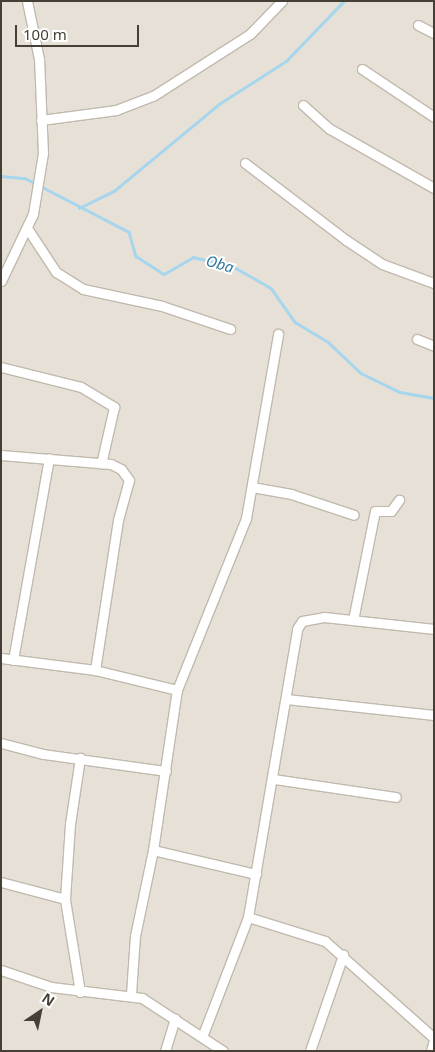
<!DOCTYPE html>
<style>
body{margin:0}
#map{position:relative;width:435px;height:1052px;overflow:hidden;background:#f3efe7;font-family:"Noto Sans",sans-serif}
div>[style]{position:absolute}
.residential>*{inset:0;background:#e7e0d6;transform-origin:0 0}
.stream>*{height:2.5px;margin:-1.25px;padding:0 1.25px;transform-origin:1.25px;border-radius:1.25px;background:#a6d6ee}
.roads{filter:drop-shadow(1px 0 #c1b9ad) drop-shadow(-1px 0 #c1b9ad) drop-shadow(0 1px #c1b9ad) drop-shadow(0 -1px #c1b9ad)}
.minor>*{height:9px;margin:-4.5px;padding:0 4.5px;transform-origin:4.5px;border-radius:4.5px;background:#fff}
span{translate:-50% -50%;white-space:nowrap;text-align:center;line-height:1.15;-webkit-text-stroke:4px #fff;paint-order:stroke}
.water-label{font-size:15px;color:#30789f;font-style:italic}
.frame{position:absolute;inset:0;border:2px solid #463f36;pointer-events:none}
.north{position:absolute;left:15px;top:987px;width:50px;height:50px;-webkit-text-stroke:4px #fff;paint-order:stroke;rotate:34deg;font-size:14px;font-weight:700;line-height:20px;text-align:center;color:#463f36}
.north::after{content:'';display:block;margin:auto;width:18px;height:22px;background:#463f36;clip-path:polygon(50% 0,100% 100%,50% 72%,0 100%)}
.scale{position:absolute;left:15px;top:25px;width:124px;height:22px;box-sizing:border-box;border:2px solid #463f36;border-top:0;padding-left:6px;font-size:15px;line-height:18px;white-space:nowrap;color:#463f36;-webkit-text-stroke:4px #fff;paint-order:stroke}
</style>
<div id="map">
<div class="residential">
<div style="left:1px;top:1px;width:433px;height:1050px"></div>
</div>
<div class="stream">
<div style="left:1px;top:176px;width:24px;rotate:5deg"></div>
<div style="left:25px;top:178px;width:117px;rotate:27.4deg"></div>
<div style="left:129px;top:232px;width:25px;rotate:74deg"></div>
<div style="left:136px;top:256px;width:33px;rotate:33deg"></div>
<div style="left:164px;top:274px;width:34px;rotate:-30deg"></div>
<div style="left:193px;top:257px;width:42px;rotate:13.7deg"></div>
<div style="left:234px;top:267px;width:43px;rotate:29.6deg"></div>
<div style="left:271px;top:288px;width:42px;rotate:54.8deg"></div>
<div style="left:295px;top:322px;width:37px;rotate:31deg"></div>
<div style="left:327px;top:341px;width:47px;rotate:43.3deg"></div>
<div style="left:361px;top:373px;width:43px;rotate:26deg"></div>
<div style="left:400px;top:392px;width:35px;rotate:10deg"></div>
<div style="left:79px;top:208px;width:39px;rotate:-26deg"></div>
<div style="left:114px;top:191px;width:136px;rotate:-39.6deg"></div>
<div style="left:219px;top:104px;width:80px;rotate:-32.7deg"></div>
<div style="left:286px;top:61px;width:83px;rotate:-46deg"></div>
</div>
<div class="roads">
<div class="minor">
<div style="left:418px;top:25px;width:18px;rotate:27deg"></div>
<div style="left:362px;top:69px;width:87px;rotate:33.7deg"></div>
<div style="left:303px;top:105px;width:36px;rotate:42deg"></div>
<div style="left:330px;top:129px;width:120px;rotate:29.6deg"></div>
<div style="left:41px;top:120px;width:76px;rotate:-7.6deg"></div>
<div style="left:116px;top:110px;width:40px;rotate:-21deg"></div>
<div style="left:153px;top:96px;width:115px;rotate:-32.6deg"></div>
<div style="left:250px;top:34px;width:46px;rotate:-45.9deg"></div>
<div style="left:245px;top:163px;width:127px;rotate:37.3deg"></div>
<div style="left:346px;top:240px;width:43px;rotate:33.7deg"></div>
<div style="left:382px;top:264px;width:55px;rotate:20.1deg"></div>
<div style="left:27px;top:228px;width:53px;rotate:56.6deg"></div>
<div style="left:56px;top:272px;width:32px;rotate:32deg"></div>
<div style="left:83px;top:289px;width:81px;rotate:12.1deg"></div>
<div style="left:162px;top:306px;width:72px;rotate:18.7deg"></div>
<div style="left:1px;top:281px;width:74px;rotate:-64.5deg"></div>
<div style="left:33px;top:214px;width:62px;rotate:-80.7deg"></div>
<div style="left:43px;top:153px;width:94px;rotate:-92.4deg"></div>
<div style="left:39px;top:59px;width:59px;rotate:-101.7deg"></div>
<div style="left:417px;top:339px;width:18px;rotate:22deg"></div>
<div style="left:1px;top:367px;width:82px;rotate:14deg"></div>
<div style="left:81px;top:387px;width:39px;rotate:31deg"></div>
<div style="left:114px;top:407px;width:58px;rotate:102.8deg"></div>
<div style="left:1px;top:455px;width:110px;rotate:4.7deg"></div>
<div style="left:111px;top:464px;width:11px;rotate:27deg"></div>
<div style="left:121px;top:469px;width:14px;rotate:54deg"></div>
<div style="left:129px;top:480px;width:41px;rotate:105.4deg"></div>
<div style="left:118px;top:520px;width:152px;rotate:98.7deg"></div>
<div style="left:252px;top:487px;width:40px;rotate:10deg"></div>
<div style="left:291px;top:494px;width:66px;rotate:18.4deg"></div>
<div style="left:353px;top:620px;width:111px;rotate:-78.6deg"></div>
<div style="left:375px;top:511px;width:16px"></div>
<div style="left:391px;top:511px;width:14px;rotate:-54deg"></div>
<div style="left:1px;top:658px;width:95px;rotate:7.3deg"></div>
<div style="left:95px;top:670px;width:84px;rotate:13.7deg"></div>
<div style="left:13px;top:660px;width:205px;rotate:-79.9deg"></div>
<div style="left:286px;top:699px;width:149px;rotate:6.2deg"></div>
<div style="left:1px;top:743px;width:43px;rotate:14.7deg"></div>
<div style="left:43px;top:754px;width:124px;rotate:7.9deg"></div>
<div style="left:274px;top:779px;width:123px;rotate:8.4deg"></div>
<div style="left:153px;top:850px;width:106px;rotate:13.1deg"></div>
<div style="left:1px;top:882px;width:66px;rotate:14.9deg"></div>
<div style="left:248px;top:917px;width:81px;rotate:17.3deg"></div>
<div style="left:325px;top:941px;width:146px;rotate:41.7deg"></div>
<div style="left:1px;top:970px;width:53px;rotate:18.8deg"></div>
<div style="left:51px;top:987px;width:92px;rotate:6.9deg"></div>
<div style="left:142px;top:998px;width:97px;rotate:33.2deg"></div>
<div style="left:80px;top:992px;width:94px;rotate:-99.2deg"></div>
<div style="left:65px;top:899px;width:75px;rotate:-86.2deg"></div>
<div style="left:70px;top:824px;width:67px;rotate:-81.4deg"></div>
<div style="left:131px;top:994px;width:58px;rotate:-86.1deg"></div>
<div style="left:135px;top:936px;width:88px;rotate:-78.2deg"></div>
<div style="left:153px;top:850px;width:162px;rotate:-81.5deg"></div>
<div style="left:177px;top:690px;width:185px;rotate:-68.1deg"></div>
<div style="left:246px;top:518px;width:187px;rotate:-80.1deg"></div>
<div style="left:202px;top:1037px;width:129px;rotate:-69deg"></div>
<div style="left:248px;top:917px;width:292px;rotate:-80.3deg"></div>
<div style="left:297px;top:629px;width:9px;rotate:-58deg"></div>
<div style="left:302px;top:621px;width:22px;rotate:-10deg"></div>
<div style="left:324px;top:617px;width:111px;rotate:6.2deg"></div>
<div style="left:165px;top:1051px;width:34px;rotate:-73deg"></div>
<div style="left:310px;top:1051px;width:102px;rotate:-71deg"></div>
<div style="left:431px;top:1051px;width:11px;rotate:-75deg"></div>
</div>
</div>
<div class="water-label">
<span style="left:220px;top:264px;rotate:16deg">Oba</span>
</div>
<div class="frame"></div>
<div class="north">N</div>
<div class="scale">100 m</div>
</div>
